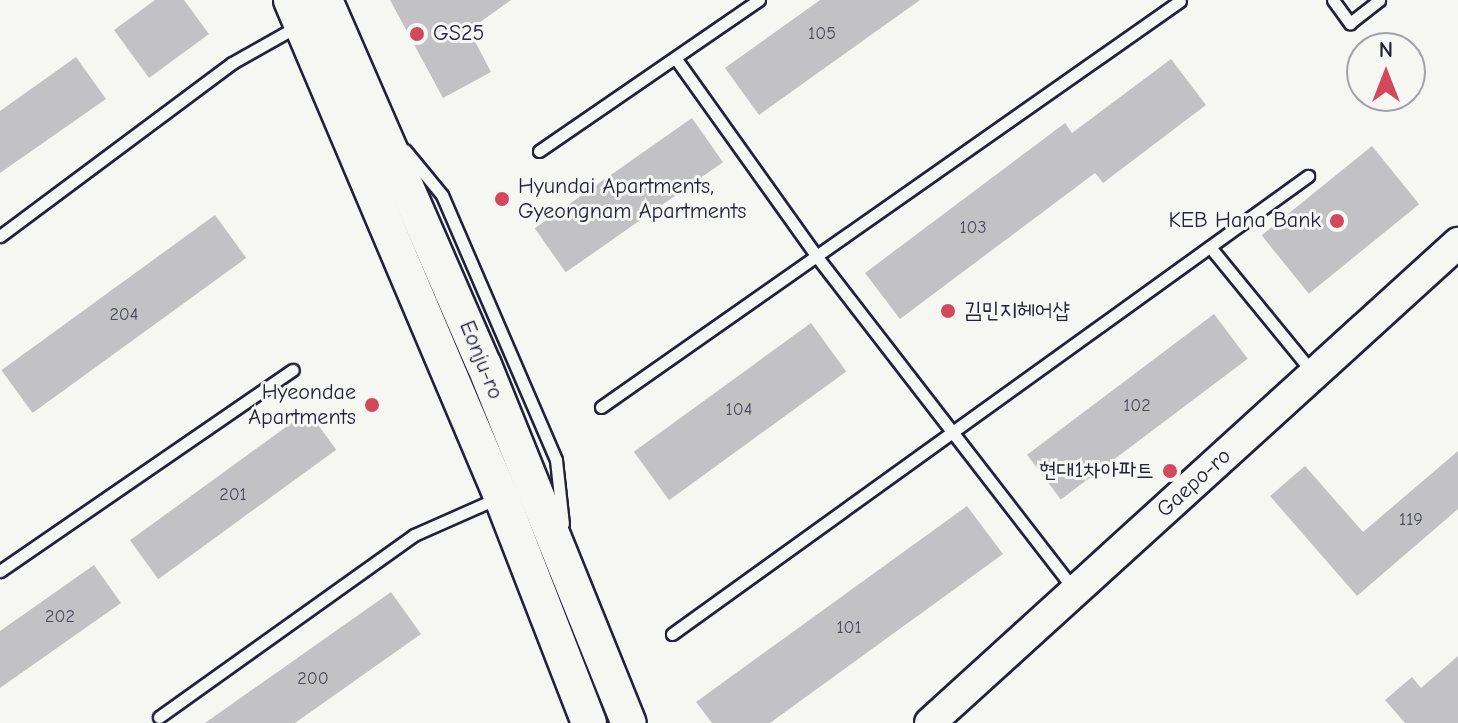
<!DOCTYPE html>
<meta charset="utf-8">
<style>
body{margin:0}
#map{position:relative;width:1458px;height:723px;overflow:hidden;background:#f6f6f2;font-family:"Comic Neue","Poor Story",sans-serif}
div>[style]{position:absolute}
.building>*{inset:0;background:#c2c2c4;transform-origin:0 0}
.roads{filter:drop-shadow(2px 0 #22223b) drop-shadow(-2px 0 #22223b) drop-shadow(0 2px #22223b) drop-shadow(0 -2px #22223b)}
.lane>*{height:11px;margin:-5.5px;padding:0 5.5px;transform-origin:5.5px;border-radius:5.5px;background:#f6f6f2}
.secondary>*{height:30px;margin:-15px;padding:0 15px;transform-origin:15px;border-radius:15px;background:#f6f6f2}
.primary>*{height:34px;margin:-17px;padding:0 17px;transform-origin:17px;border-radius:17px;background:#f6f6f2}
.dots>*{width:22px;height:22px;translate:-50% -50%;box-sizing:border-box;border:4px solid #f6f6f2;border-radius:50%}
span{translate:-50% -50%;white-space:nowrap;text-align:center;line-height:1.15;-webkit-text-stroke:6px #f6f6f2;paint-order:stroke}
.number-label{font-size:18px;color:#4a4a5d}
.number-label span{-webkit-text-stroke-width:0}
.poi-label{font-size:22px;color:#22223b}
.left{translate:0 -50%;text-align:left}
.right{translate:-100% -50%;text-align:right}
.street-label{font-size:22px;color:#22223b}
.north{position:absolute;left:1346px;top:32px;width:80px;height:80px;box-sizing:border-box;background:#f6f6f2;border:2px solid #a1a1a9;border-radius:50%;rotate:0deg;font-size:22px;font-weight:700;line-height:32px;text-align:center;color:#22223b}
.north::after{content:'';display:block;margin:auto;width:28px;height:36px;background:#d1495b;clip-path:polygon(50% 0,100% 100%,50% 72%,0 100%)}
</style>
<div id="map">
<div class="building">
<div style="clip-path:polygon(155px 0,184px 0,209px 34px,149px 78px,114px 30px)"></div>
<div style="clip-path:polygon(390px 0,511px 0,469px 30px,491px 72px,443px 98px)"></div>
<div style="clip-path:polygon(820px 0,920px 0,759px 115px,725px 68px)"></div>
<div style="clip-path:polygon(76px 57px,106px 99px,0 173px,0 111px)"></div>
<div style="clip-path:polygon(1171px 59px,1206px 105px,1103px 183px,1095px 173px,900px 319px,865px 273px,1065px 123px,1072px 133px)"></div>
<div style="left:692px;top:118px;width:54px;height:192px;rotate:55deg"></div>
<div style="left:1372px;top:146px;width:75px;height:142px;rotate:51deg"></div>
<div style="left:215px;top:215px;width:53px;height:264px;rotate:54deg"></div>
<div style="left:1214px;top:314px;width:56px;height:234px;rotate:53deg"></div>
<div style="left:811px;top:323px;width:60px;height:219px;rotate:54deg"></div>
<div style="left:308px;top:411px;width:48px;height:220px;rotate:54deg"></div>
<div style="clip-path:polygon(1458px 451px,1458px 509px,1357px 596px,1270px 496px,1305px 466px,1363px 532px)"></div>
<div style="clip-path:polygon(967px 506px,1003px 554px,770px 723px,712px 723px,696px 702px)"></div>
<div style="clip-path:polygon(94px 565px,121px 603px,0 688px,0 631px)"></div>
<div style="clip-path:polygon(391px 592px,421px 634px,295px 723px,205px 723px)"></div>
<div style="clip-path:polygon(1458px 656px,1458px 723px,1405px 723px,1385px 700px,1412px 677px,1421px 688px)"></div>
</div>
<div class="roads">
<div class="lane">
<div style="left:1333px;top:0;width:29px;rotate:54deg"></div>
<div style="left:1350px;top:23px;width:37px;rotate:-38deg"></div>
<div style="left:676px;top:59px;width:243px;rotate:54.5deg"></div>
<div style="left:817px;top:257px;width:421px;rotate:52.3deg"></div>
<div style="left:405px;top:150px;width:58px;rotate:50.6deg"></div>
<div style="left:442px;top:195px;width:288px;rotate:66.7deg"></div>
<div style="left:556px;top:460px;width:64px;rotate:83.8deg"></div>
<div style="left:539px;top:151px;width:267px;rotate:-34.5deg"></div>
<div style="left:0;top:236px;width:289px;rotate:-36.7deg"></div>
<div style="left:232px;top:63px;width:73px;rotate:-29.4deg"></div>
<div style="left:1210px;top:247px;width:163px;rotate:50.7deg"></div>
<div style="left:601px;top:407px;width:707px;rotate:-35.04deg"></div>
<div style="left:0;top:571px;width:355px;rotate:-34.5deg"></div>
<div style="left:672px;top:634px;width:784px;rotate:-35.76deg"></div>
<div style="left:159px;top:717px;width:313px;rotate:-35.5deg"></div>
<div style="left:414px;top:535px;width:94px;rotate:-23.8deg"></div>
</div>
<div class="secondary">
<div style="left:930px;top:723px;width:714px;rotate:-42.27deg"></div>
</div>
<div class="primary">
<div style="left:291px;top:0;width:539px;rotate:67.05deg"></div>
<div style="left:501px;top:496px;width:243px;rotate:68.8deg"></div>
<div style="left:325px;top:0;width:398px;rotate:66.5deg"></div>
<div style="left:484px;top:365px;width:386px;rotate:68deg"></div>
</div>
</div>
<div class="dots">
<div style="left:417px;top:34px;background:#d1495b"></div>
<div style="left:502px;top:199px;background:#d1495b"></div>
<div style="left:1337px;top:221px;background:#d1495b"></div>
<div style="left:948px;top:311px;background:#d1495b"></div>
<div style="left:372px;top:405px;background:#d1495b"></div>
<div style="left:1170px;top:471px;background:#d1495b"></div>
</div>
<div class="number-label">
<span style="left:822px;top:34px">105</span>
<span style="left:973px;top:228px">103</span>
<span style="left:124px;top:315px">204</span>
<span style="left:1137px;top:406px">102</span>
<span style="left:739px;top:410px">104</span>
<span style="left:233px;top:495px">201</span>
<span style="left:1411px;top:520px">119</span>
<span style="left:60px;top:617px">202</span>
<span style="left:849px;top:628px">101</span>
<span style="left:313px;top:679px">200</span>
</div>
<div class="poi-label">
<span class="left" style="left:433px;top:34px">GS25</span>
<span class="left" style="left:518px;top:199px">Hyundai Apartments,<br>Gyeongnam Apartments</span>
<span class="right" style="left:1321px;top:221px">KEB Hana Bank</span>
<span class="left" style="left:964px;top:311px">김민지헤어샵</span>
<span class="right" style="left:356px;top:405px">Hyeondae<br>Apartments</span>
<span class="right" style="left:1154px;top:471px">현대1차아파트</span>
</div>
<div class="street-label">
<span style="left:481px;top:360px;rotate:68deg">Eonju-ro</span>
<span style="left:1194px;top:483px;rotate:-42deg">Gaepo-ro</span>
</div>
<div class="north">N</div>
</div>
